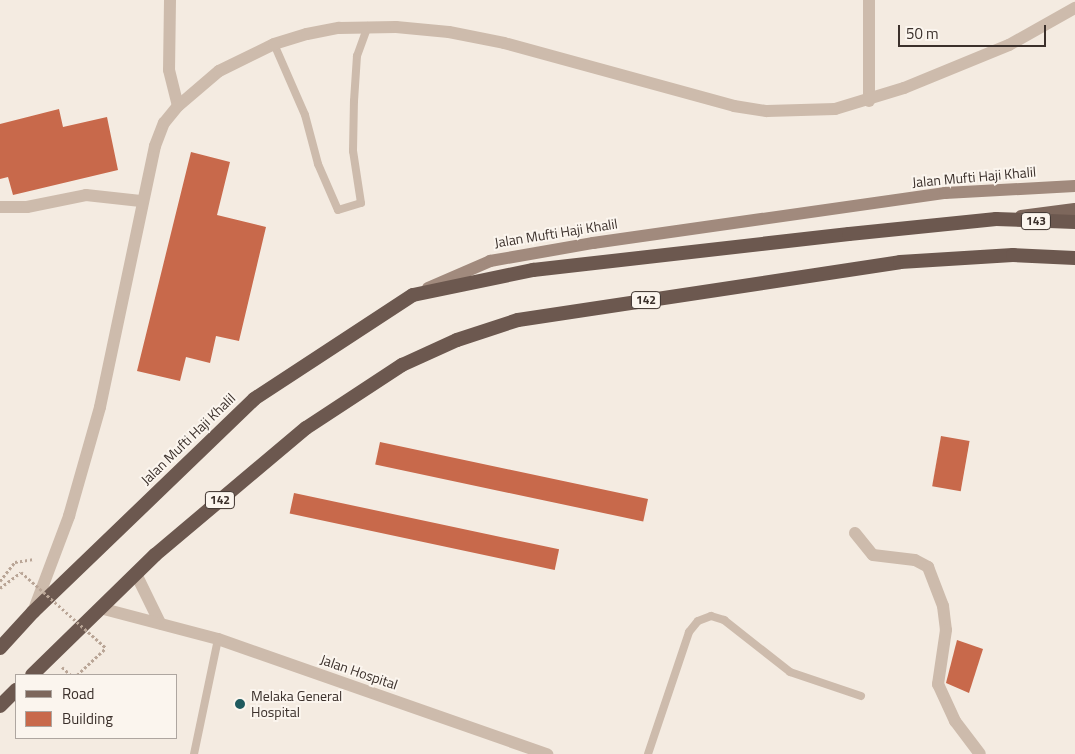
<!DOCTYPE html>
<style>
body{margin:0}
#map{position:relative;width:1075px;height:754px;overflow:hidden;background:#f4ebe1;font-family:"Titillium Web",sans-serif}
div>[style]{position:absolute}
.building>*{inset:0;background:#c8694b;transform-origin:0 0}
.path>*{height:3px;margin-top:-1.5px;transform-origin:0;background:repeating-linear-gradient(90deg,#b9a596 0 2.5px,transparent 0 5px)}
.service>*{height:8px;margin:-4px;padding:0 4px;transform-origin:4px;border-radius:4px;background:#cdbbac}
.minor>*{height:12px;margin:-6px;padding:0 6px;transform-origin:6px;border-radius:6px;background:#cdbbac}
.tertiary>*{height:12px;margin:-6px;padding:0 6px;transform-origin:6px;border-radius:6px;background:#cdbbac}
.secondary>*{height:12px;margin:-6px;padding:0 6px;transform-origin:6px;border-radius:6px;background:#a18a7d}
.primary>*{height:12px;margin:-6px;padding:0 6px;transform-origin:6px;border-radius:6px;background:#7d675c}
.trunk>*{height:14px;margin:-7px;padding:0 7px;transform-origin:7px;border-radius:7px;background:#6c584f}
.path-bridge>*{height:3px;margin-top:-1.5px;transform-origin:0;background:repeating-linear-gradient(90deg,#b9a596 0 2.5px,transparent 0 5px)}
.dots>*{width:14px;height:14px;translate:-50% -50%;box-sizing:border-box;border:2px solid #fbf5ee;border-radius:50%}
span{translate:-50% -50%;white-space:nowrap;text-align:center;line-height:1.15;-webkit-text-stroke:4px #fbf5ee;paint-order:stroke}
.shield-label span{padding:1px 4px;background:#fbf5ee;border:1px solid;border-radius:4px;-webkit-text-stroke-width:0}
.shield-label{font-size:12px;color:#3b302b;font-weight:700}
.street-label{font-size:14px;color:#3b302b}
.poi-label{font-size:14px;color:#3b302b}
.left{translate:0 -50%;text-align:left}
.legend{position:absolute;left:15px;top:674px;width:162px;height:65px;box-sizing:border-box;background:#fbf5ee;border:1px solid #aea6a0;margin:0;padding:6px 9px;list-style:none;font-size:15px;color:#3b302b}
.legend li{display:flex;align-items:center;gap:10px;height:25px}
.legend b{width:25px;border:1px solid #aea6a0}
.scale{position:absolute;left:898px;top:25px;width:148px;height:22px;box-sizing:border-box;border:2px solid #3b302b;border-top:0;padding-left:6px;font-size:15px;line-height:18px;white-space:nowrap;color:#3b302b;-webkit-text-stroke:4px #fbf5ee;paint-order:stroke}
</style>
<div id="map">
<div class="building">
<div style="clip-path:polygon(59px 109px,63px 127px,107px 117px,118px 170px,13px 195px,8px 177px,0 179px,0 124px)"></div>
<div style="clip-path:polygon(191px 152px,230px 162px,217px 215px,266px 227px,239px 341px,216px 336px,210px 363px,186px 357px,180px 381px,137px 371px)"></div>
<div style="left:941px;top:436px;width:29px;height:51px;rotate:10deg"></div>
<div style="left:380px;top:442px;width:274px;height:23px;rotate:12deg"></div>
<div style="left:294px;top:493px;width:271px;height:21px;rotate:12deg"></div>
<div style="clip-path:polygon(957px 640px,983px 649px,969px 693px,946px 683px)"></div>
</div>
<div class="path">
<div style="left:0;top:581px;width:24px;rotate:-52deg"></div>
<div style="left:15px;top:562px;width:20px;rotate:-9deg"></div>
<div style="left:0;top:588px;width:26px;rotate:-37deg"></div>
<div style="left:62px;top:667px;width:12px;rotate:42deg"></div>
<div style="left:77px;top:675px;width:40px;rotate:-43deg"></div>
</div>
<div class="service">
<div style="left:274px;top:44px;width:77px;rotate:66.4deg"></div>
<div style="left:305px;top:115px;width:51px;rotate:75.1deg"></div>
<div style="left:318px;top:164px;width:50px;rotate:66.5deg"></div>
<div style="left:338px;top:210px;width:24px;rotate:-17deg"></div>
<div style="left:361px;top:203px;width:53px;rotate:-98.7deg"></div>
<div style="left:353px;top:151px;width:50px;rotate:-88.9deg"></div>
<div style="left:354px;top:101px;width:45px;rotate:-86.2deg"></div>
<div style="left:357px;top:56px;width:32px;rotate:-70deg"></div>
<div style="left:194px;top:754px;width:117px;rotate:-78.2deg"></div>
<div style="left:648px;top:754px;width:129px;rotate:-71.4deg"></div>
<div style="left:689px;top:632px;width:14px;rotate:-51deg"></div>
<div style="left:698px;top:621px;width:14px;rotate:-21deg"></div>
<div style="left:711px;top:616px;width:14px;rotate:17deg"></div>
<div style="left:724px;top:620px;width:84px;rotate:38.2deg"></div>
<div style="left:790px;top:672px;width:75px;rotate:18.7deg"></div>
</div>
<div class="minor">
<div style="left:170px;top:0;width:70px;rotate:90.8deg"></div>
<div style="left:169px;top:70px;width:37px;rotate:76deg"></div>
<div style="left:869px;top:101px;width:101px;rotate:-90deg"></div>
<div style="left:855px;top:533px;width:28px;rotate:51deg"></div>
<div style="left:873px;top:555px;width:42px;rotate:6.8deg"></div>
<div style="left:915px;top:560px;width:15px;rotate:28deg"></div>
<div style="left:928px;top:567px;width:42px;rotate:69deg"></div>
<div style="left:943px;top:606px;width:24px;rotate:83deg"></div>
<div style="left:946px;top:630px;width:55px;rotate:98.4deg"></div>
<div style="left:938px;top:684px;width:41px;rotate:65.3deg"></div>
<div style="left:955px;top:721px;width:41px;rotate:52.9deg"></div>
</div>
<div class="tertiary">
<div style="left:0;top:207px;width:27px"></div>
<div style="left:27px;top:207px;width:60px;rotate:-11.5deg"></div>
<div style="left:86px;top:195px;width:55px;rotate:6.2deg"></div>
<div style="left:136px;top:574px;width:55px;rotate:63.9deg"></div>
<div style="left:100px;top:608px;width:122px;rotate:14.7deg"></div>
<div style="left:218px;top:639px;width:349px;rotate:19.3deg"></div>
<div style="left:33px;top:612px;width:103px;rotate:-69.4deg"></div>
<div style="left:69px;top:516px;width:113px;rotate:-74.1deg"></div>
<div style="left:100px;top:407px;width:267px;rotate:-78.1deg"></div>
<div style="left:155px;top:146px;width:25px;rotate:-69deg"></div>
<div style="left:164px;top:123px;width:22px;rotate:-51deg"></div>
<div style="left:178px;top:106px;width:54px;rotate:-40.5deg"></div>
<div style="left:219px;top:71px;width:61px;rotate:-26.1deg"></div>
<div style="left:274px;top:44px;width:34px;rotate:-17deg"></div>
<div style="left:307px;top:34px;width:33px;rotate:-11deg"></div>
<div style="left:339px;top:28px;width:57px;rotate:-1deg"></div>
<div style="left:396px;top:27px;width:53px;rotate:5.4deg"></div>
<div style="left:449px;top:32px;width:56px;rotate:11.3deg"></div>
<div style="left:504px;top:43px;width:238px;rotate:15.3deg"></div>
<div style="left:734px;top:106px;width:33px;rotate:9deg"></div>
<div style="left:767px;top:111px;width:68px;rotate:-1.7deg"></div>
<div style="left:835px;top:109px;width:72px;rotate:-16.9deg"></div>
<div style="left:904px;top:88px;width:113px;rotate:-22.3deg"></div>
<div style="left:1009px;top:45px;width:76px;rotate:-29.3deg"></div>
</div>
<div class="secondary">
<div style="left:428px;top:288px;width:68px;rotate:-23.5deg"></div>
<div style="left:490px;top:261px;width:105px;rotate:-9.9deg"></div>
<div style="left:593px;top:243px;width:356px;rotate:-8.1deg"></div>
<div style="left:945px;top:193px;width:130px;rotate:-3.1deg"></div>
</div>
<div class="primary">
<div style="left:1021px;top:216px;width:54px;rotate:-7.4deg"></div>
</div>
<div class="trunk">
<div style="left:0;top:648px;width:49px;rotate:-47.5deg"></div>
<div style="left:33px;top:612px;width:307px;rotate:-43.9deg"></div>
<div style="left:254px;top:399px;width:190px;rotate:-33.2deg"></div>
<div style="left:413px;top:295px;width:123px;rotate:-11.8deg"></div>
<div style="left:533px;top:270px;width:318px;rotate:-6.5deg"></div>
<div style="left:849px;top:234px;width:148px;rotate:-5.8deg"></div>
<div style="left:996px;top:219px;width:79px;rotate:2.2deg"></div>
<div style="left:32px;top:675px;width:172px;rotate:-44.3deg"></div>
<div style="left:155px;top:555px;width:197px;rotate:-40.1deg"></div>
<div style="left:306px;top:428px;width:115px;rotate:-33.3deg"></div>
<div style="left:402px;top:365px;width:60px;rotate:-24.4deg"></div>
<div style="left:457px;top:340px;width:64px;rotate:-18.2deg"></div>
<div style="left:518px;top:320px;width:386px;rotate:-8.6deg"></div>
<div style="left:900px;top:262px;width:113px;rotate:-3.5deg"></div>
<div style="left:1013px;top:255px;width:62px;rotate:2.8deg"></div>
<div style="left:0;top:706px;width:23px;rotate:-45deg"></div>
</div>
<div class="path-bridge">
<div style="left:21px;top:572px;width:114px;rotate:41.8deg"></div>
</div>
<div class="dots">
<div style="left:240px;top:704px;background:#1f5a5e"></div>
</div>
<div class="shield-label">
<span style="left:1036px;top:221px">143</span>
<span style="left:646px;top:300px">142</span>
<span style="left:220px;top:500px">142</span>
</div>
<div class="street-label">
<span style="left:974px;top:177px;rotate:-5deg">Jalan Mufti Haji Khalil</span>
<span style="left:556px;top:233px;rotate:-9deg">Jalan Mufti Haji Khalil</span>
<span style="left:188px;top:439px;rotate:-44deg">Jalan Mufti Haji Khalil</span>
<span style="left:359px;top:672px;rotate:19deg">Jalan Hospital</span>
</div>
<div class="poi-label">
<span class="left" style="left:251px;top:704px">Melaka General<br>Hospital</span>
</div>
<ul class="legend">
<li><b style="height:6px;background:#7d675c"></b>Road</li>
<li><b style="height:14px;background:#c8694b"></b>Building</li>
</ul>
<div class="scale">50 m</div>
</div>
